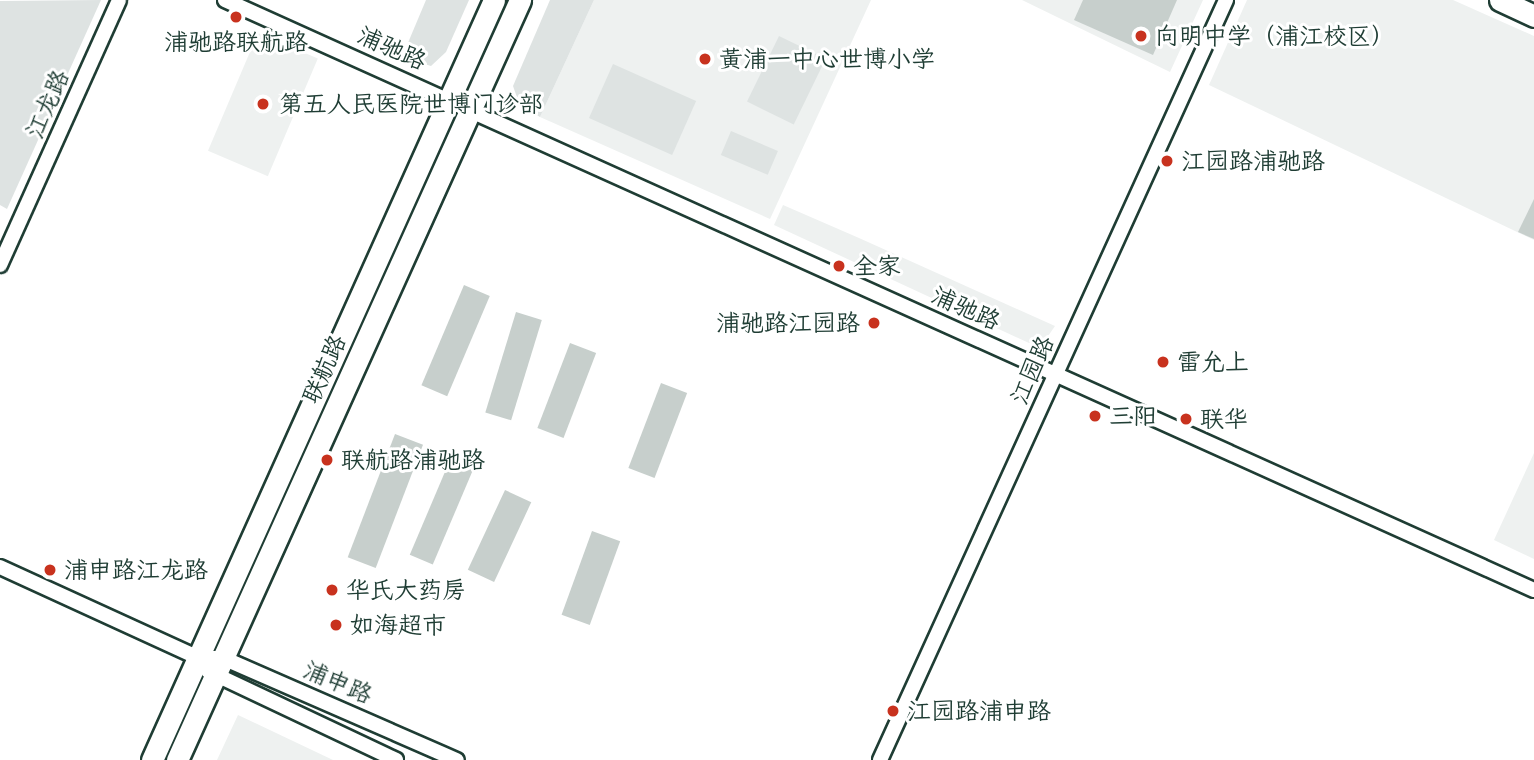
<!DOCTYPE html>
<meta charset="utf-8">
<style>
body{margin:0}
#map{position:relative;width:1534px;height:760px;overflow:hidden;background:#fff;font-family:Itim,"LXGW WenKai TC",sans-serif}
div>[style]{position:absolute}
.built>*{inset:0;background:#eef1f0;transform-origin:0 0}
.green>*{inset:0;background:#dee3e2;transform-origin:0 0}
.building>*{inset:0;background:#c7cfcc;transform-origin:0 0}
.roads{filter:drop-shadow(2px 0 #1f3d34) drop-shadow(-2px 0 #1f3d34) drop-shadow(0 2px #1f3d34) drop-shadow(0 -2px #1f3d34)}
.street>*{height:14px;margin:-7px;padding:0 7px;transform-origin:7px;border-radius:7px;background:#fff}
.secondary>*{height:21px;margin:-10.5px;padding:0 10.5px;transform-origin:10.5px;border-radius:10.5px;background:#fff}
.dots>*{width:19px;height:19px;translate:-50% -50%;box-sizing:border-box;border:4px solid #fff;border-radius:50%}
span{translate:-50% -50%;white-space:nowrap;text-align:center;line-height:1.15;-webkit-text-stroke:6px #fff;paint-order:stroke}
.poi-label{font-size:24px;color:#1f3d34}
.left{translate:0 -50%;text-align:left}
.right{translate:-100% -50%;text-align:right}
.street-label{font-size:24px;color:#1f3d34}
</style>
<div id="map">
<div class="built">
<div style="clip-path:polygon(594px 0,871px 0,770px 219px,540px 117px)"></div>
<div style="clip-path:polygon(1022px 0,1203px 0,1170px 72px)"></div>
<div style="clip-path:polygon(1247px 0,1453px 0,1534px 36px,1534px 240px,1209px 85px)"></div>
<div style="left:258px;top:33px;width:65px;height:128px;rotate:23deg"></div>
<div style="clip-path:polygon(783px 205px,859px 238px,1055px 326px,1044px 342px,1029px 343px,774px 225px)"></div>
<div style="clip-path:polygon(1534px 453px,1534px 559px,1494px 540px)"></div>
<div style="clip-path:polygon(238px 715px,333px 760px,217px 760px)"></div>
</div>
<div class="green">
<div style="clip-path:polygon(101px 0,7px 209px,0 205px,0 1px)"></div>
<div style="clip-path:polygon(426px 0,469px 0,446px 52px,431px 66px,402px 57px)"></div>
<div style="clip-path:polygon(550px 0,594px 0,540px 117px,520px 106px,513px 86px)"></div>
<div style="left:779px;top:36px;width:52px;height:73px;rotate:26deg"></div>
<div style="left:613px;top:64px;width:91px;height:59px;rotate:24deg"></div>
<div style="left:731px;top:131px;width:51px;height:26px;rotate:23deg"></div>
</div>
<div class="building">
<div style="clip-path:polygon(1083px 0,1177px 0,1153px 55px,1074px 20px)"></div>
<div style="clip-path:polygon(1534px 199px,1534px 239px,1518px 232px)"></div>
<div style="left:464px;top:285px;width:28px;height:109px;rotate:23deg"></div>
<div style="left:516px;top:312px;width:27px;height:105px;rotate:17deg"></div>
<div style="left:570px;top:343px;width:28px;height:91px;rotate:21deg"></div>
<div style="left:661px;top:383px;width:28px;height:91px;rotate:21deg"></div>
<div style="left:395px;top:434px;width:30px;height:132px;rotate:21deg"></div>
<div style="left:450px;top:460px;width:25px;height:103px;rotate:23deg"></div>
<div style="left:505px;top:490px;width:29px;height:88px;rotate:25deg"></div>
<div style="left:592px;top:531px;width:30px;height:89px;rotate:20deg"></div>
</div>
<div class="roads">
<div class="street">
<div style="left:225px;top:0;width:1436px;rotate:24.26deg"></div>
<div style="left:0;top:265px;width:290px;rotate:-65.8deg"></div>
<div style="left:0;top:567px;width:219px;rotate:24.6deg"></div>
<div style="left:199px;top:658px;width:24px"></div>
<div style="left:223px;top:658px;width:255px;rotate:23.6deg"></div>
<div style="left:208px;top:671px;width:208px;rotate:25.3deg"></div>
<div style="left:880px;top:760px;width:835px;rotate:-65.52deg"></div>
</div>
<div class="secondary">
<div style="left:1500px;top:0;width:38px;rotate:25deg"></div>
<div style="left:152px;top:760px;width:833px;rotate:-65.77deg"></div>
<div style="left:177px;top:760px;width:834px;rotate:-65.71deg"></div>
</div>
</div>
<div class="dots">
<div style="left:236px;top:17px;background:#c8321e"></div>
<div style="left:1141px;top:36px;background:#c8321e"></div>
<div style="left:705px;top:59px;background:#c8321e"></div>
<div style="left:263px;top:104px;background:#c8321e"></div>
<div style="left:1167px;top:161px;background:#c8321e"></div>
<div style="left:839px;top:266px;background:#c8321e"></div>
<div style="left:874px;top:323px;background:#c8321e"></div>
<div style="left:1163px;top:362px;background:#c8321e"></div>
<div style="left:1095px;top:416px;background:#c8321e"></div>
<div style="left:1186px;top:419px;background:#c8321e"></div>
<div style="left:327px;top:460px;background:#c8321e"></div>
<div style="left:50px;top:570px;background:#c8321e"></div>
<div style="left:332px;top:590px;background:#c8321e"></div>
<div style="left:336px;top:625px;background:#c8321e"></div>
<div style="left:893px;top:711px;background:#c8321e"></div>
</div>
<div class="poi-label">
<span class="left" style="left:1155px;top:36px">向明中学（浦江校区）</span>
<span style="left:236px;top:42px">浦驰路联航路</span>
<span class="left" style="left:719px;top:59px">黄浦一中心世博小学</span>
<span class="left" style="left:279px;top:104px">第五人民医院世博门诊部</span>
<span class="left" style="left:1181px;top:161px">江园路浦驰路</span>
<span class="left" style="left:853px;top:266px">全家</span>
<span class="right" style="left:860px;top:323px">浦驰路江园路</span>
<span class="left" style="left:1177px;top:362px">雷允上</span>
<span class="left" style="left:1109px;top:416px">三阳</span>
<span class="left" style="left:1200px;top:419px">联华</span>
<span class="left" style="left:341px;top:460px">联航路浦驰路</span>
<span class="left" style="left:64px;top:570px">浦申路江龙路</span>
<span class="left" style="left:346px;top:590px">华氏大药房</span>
<span class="left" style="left:350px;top:625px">如海超市</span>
<span class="left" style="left:907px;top:711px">江园路浦申路</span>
</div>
<div class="street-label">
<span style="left:392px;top:48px;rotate:24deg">浦驰路</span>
<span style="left:47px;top:104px;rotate:-66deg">江龙路</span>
<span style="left:966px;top:308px;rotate:24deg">浦驰路</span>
<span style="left:324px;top:369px;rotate:-66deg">联航路</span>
<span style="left:1032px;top:370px;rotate:-66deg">江园路</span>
<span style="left:338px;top:682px;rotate:23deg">浦申路</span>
</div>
</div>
